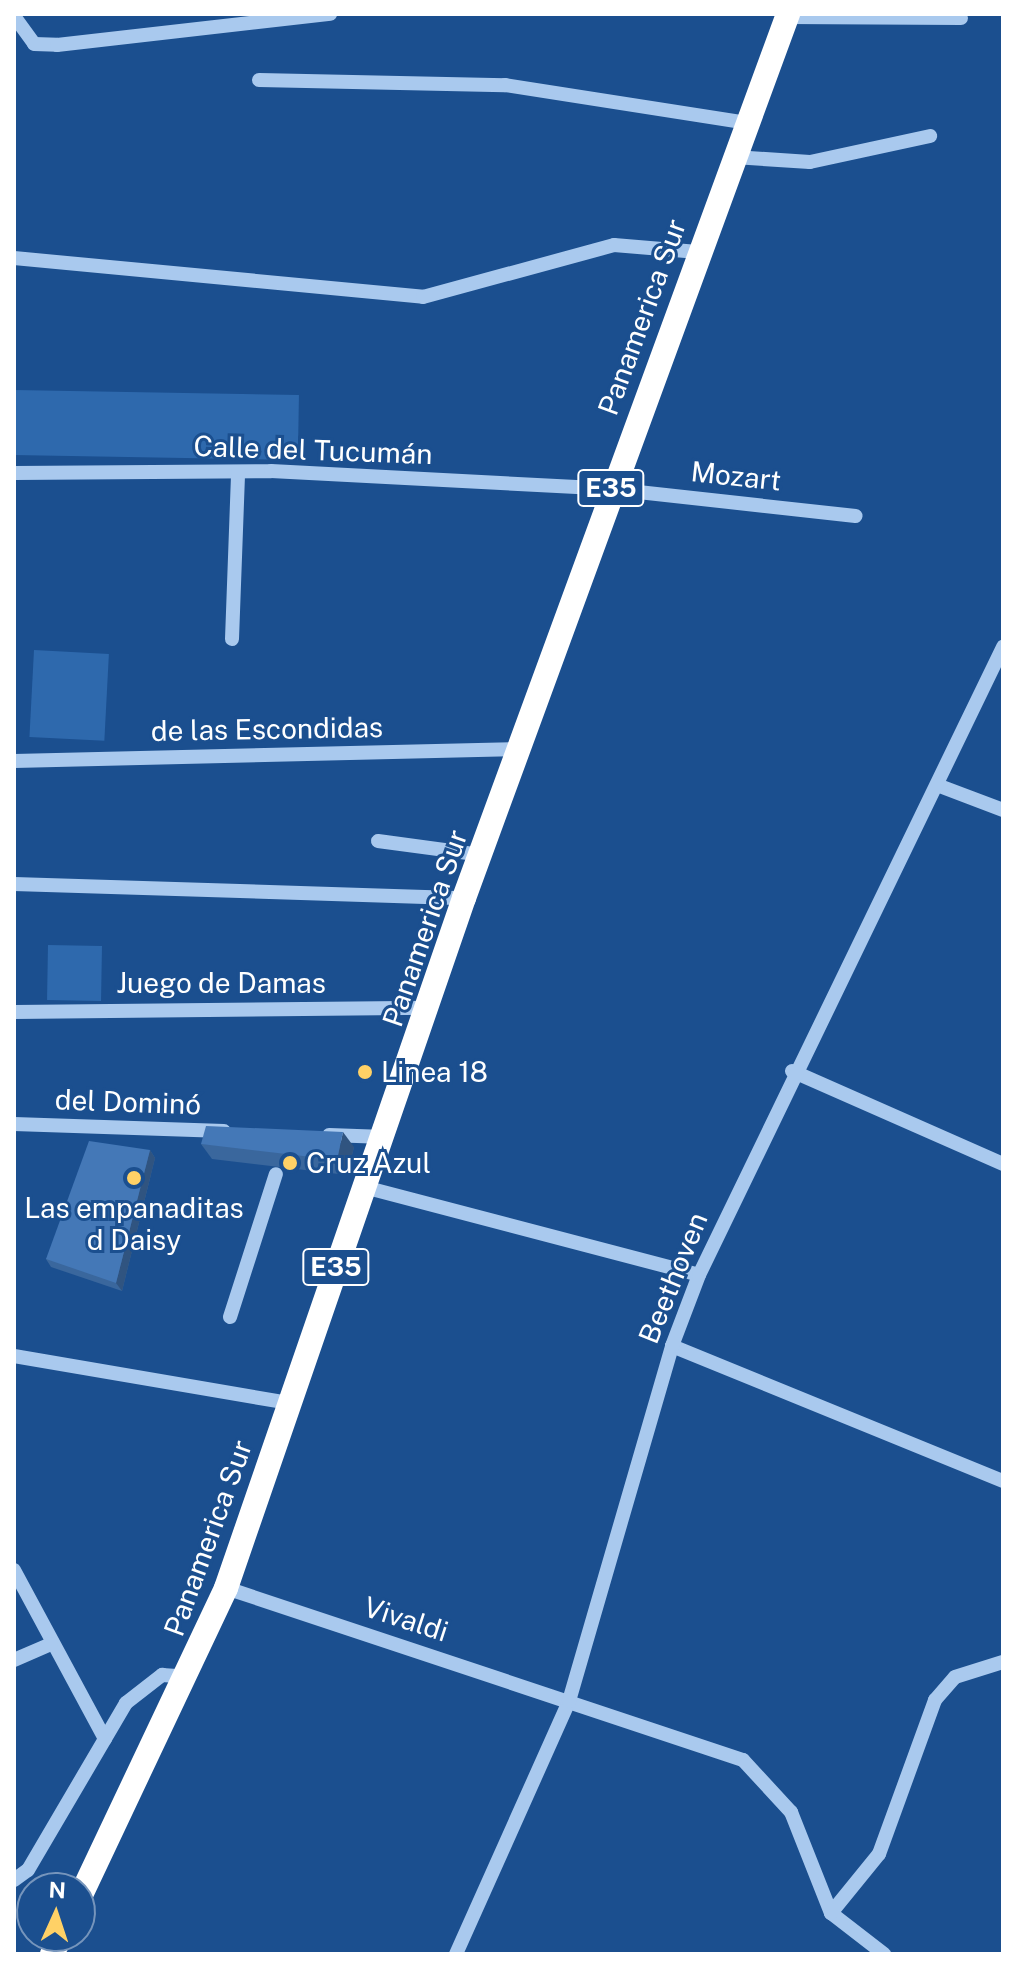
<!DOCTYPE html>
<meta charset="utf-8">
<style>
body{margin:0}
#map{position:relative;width:1017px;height:1968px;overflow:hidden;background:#1b4f8f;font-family:"Public Sans",sans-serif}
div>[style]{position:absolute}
.green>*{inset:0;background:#2e69ad;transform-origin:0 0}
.minor>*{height:14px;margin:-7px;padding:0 7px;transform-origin:7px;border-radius:7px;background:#a9c9ee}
.highway>*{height:24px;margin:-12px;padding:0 12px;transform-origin:12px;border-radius:12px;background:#fff}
.wall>*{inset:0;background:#3a679d}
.shaded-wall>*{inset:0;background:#305480}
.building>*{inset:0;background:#4478b7}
.dots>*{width:22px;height:22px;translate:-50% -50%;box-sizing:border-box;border:4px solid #1b4f8f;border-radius:50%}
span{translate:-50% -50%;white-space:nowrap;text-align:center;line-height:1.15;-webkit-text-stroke:6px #1b4f8f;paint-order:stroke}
.shield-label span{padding:2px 6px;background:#1b4f8f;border:2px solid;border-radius:6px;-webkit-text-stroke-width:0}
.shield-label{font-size:26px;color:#fff;font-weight:700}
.street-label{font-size:28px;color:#fff}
.poi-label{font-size:28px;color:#fff}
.left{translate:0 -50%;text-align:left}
.frame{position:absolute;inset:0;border:16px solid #fff;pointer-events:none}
.north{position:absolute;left:16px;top:1872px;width:80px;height:80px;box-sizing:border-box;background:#1b4f8f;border:2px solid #7695bc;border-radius:50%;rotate:3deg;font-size:22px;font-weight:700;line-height:32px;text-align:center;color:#fff}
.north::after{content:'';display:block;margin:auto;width:28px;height:36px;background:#ffd166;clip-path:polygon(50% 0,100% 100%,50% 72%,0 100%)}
</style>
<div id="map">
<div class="green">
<div style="left:14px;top:390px;width:285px;height:65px;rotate:1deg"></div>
<div style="left:34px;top:650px;width:75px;height:87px;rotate:3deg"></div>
<div style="left:48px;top:945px;width:54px;height:55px;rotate:1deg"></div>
</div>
<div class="minor">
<div style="left:14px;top:16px;width:34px;rotate:54deg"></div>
<div style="left:34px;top:44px;width:23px;rotate:2deg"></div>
<div style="left:57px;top:45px;width:275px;rotate:-6.5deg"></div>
<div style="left:787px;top:17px;width:174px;rotate:0.3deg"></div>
<div style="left:259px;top:80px;width:246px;rotate:1.2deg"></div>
<div style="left:505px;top:85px;width:245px;rotate:8.9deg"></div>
<div style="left:734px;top:157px;width:76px;rotate:3.8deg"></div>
<div style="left:810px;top:162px;width:123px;rotate:-12.2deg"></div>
<div style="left:14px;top:258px;width:411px;rotate:5.4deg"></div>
<div style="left:423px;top:297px;width:198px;rotate:-15.2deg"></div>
<div style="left:614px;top:245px;width:84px;rotate:4.8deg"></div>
<div style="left:14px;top:473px;width:257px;rotate:-0.4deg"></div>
<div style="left:271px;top:471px;width:340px;rotate:3deg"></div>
<div style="left:611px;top:489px;width:246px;rotate:6.3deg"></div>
<div style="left:232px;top:639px;width:167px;rotate:-87.9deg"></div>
<div style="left:14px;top:761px;width:507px;rotate:-1.36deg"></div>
<div style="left:937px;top:785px;width:71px;rotate:20.7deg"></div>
<div style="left:378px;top:841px;width:104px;rotate:7.7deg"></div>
<div style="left:14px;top:884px;width:450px;rotate:1.8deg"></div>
<div style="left:14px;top:1012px;width:415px;rotate:-0.6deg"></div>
<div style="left:792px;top:1071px;width:231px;rotate:23.8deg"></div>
<div style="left:14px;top:1124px;width:210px;rotate:1.9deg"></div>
<div style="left:329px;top:1135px;width:56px;rotate:2deg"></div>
<div style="left:364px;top:1187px;width:346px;rotate:14.7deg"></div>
<div style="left:230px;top:1317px;width:150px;rotate:-72.2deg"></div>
<div style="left:672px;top:1346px;width:357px;rotate:22.2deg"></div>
<div style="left:14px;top:1356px;width:280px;rotate:9.7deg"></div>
<div style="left:14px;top:1570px;width:192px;rotate:61.7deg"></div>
<div style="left:226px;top:1588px;width:545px;rotate:18.4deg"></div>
<div style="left:743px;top:1760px;width:71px;rotate:47.3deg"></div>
<div style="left:791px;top:1812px;width:109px;rotate:68.4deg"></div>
<div style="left:831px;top:1913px;width:67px;rotate:37.7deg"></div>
<div style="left:14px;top:1660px;width:40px;rotate:-23.4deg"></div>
<div style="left:14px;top:1880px;width:17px;rotate:-36deg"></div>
<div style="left:28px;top:1870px;width:194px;rotate:-59.6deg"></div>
<div style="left:126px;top:1703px;width:46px;rotate:-37.9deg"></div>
<div style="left:162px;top:1675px;width:26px;rotate:4deg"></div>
<div style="left:831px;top:1913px;width:76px;rotate:-50.9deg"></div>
<div style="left:879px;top:1854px;width:164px;rotate:-70deg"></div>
<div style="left:935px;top:1700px;width:30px;rotate:-49deg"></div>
<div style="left:955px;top:1677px;width:50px;rotate:-17.4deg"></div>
<div style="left:456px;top:1954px;width:277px;rotate:-65.9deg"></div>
<div style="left:569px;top:1701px;width:370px;rotate:-73.8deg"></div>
<div style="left:672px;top:1346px;width:76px;rotate:-69.2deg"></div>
<div style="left:699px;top:1275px;width:698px;rotate:-64.17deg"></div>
</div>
<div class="highway">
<div style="left:80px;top:1897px;width:342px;rotate:-64.7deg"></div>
<div style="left:226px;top:1588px;width:730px;rotate:-70.97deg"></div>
<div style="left:464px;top:898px;width:942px;rotate:-69.87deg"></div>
<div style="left:52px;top:1954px;width:20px;rotate:-63deg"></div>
</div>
<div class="wall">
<div style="clip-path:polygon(201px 1144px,354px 1147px,347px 1175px,212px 1159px)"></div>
<div style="clip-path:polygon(150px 1150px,155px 1158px,122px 1291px,51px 1267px,46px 1259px)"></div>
</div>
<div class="shaded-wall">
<div style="clip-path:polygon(343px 1132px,354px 1147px,347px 1175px,337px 1160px)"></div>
<div style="clip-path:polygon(150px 1150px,155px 1158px,122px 1291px,116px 1283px)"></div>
</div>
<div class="building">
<div style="clip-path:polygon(206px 1126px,343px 1132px,337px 1160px,201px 1144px)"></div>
<div style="clip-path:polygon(89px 1141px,150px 1150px,116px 1283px,46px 1259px)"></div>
</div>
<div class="dots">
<div style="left:365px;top:1072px;background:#ffd166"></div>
<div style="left:290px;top:1163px;background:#ffd166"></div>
<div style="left:134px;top:1178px;background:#ffd166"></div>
</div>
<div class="shield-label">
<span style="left:611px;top:488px">E35</span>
<span style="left:336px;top:1267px">E35</span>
</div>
<div class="street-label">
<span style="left:642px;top:317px;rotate:-70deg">Panamerica Sur</span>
<span style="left:313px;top:450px;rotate:2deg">Calle del Tucumán</span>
<span style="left:736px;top:476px;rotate:6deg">Mozart</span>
<span style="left:267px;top:729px;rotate:-1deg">de las Escondidas</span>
<span style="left:425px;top:928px;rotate:-71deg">Panamerica Sur</span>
<span style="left:221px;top:983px">Juego de Damas</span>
<span style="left:128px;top:1102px;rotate:2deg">del Dominó</span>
<span style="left:673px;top:1278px;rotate:-68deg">Beethoven</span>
<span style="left:208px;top:1538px;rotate:-70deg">Panamerica Sur</span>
<span style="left:406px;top:1619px;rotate:18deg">Vivaldi</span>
</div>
<div class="poi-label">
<span class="left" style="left:381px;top:1072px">Linea 18</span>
<span class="left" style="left:306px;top:1163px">Cruz Azul</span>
<span style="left:134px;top:1224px">Las empanaditas<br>d Daisy</span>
</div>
<div class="frame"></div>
<div class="north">N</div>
</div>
